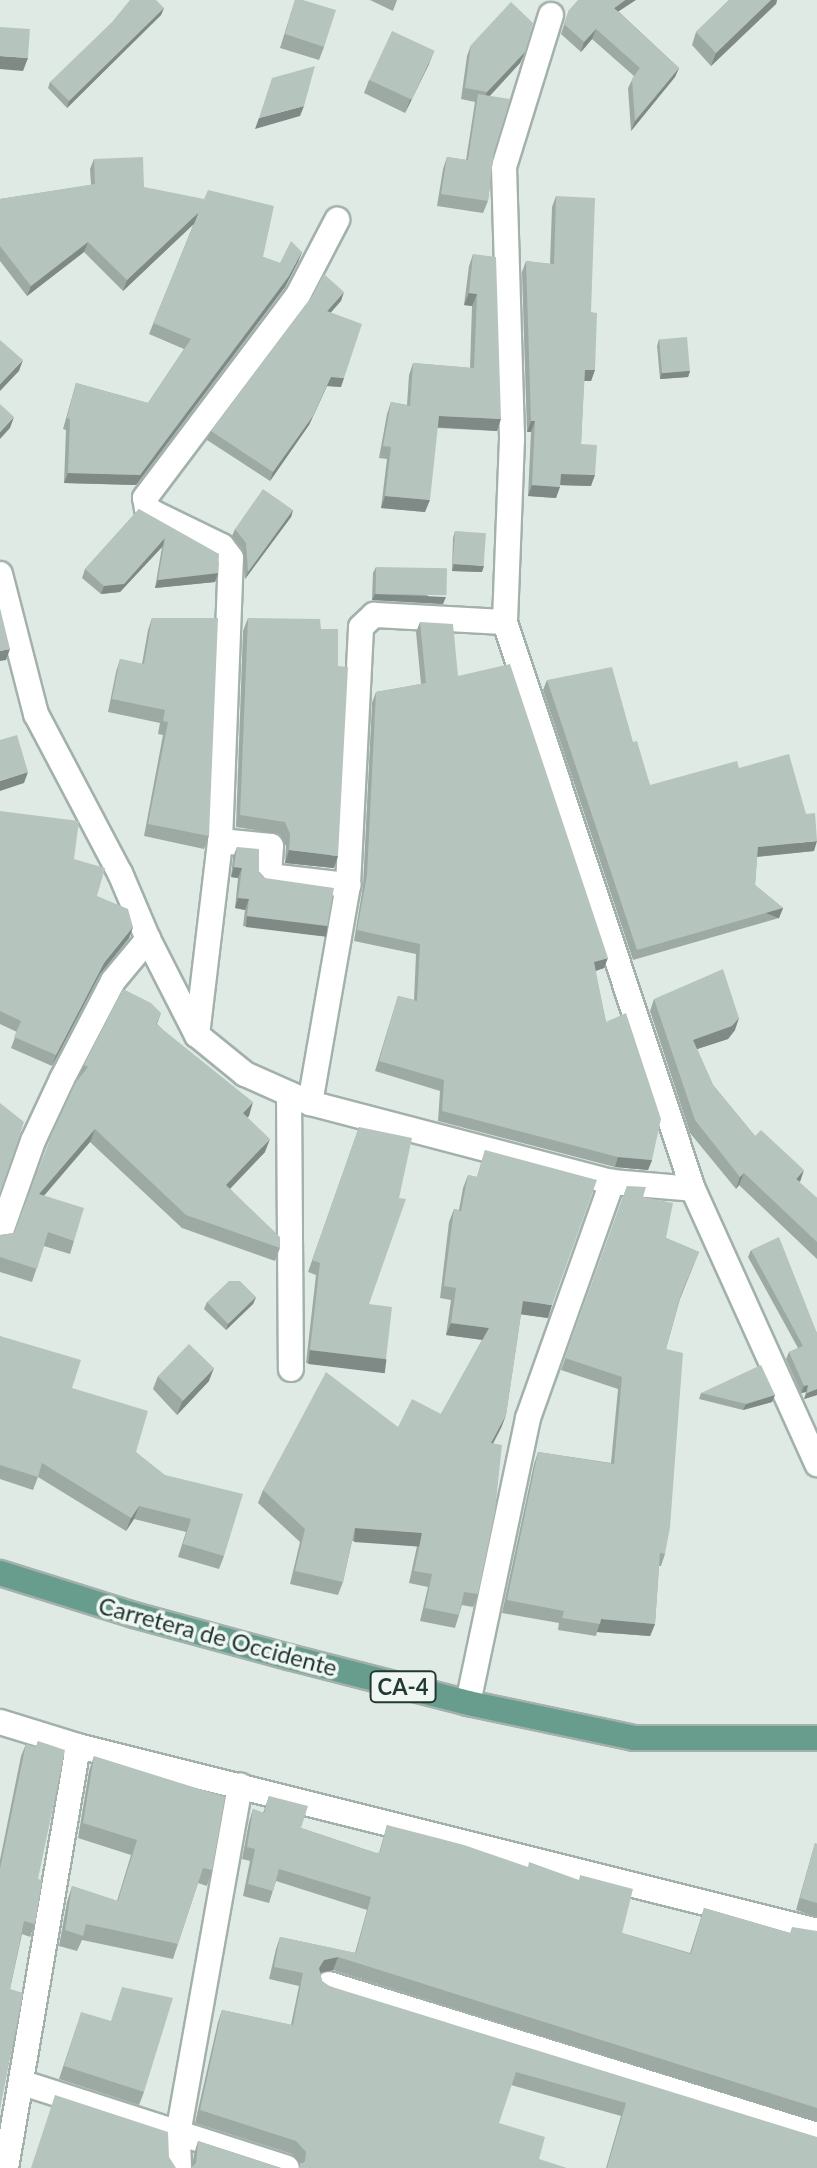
<!DOCTYPE html>
<style>
body{margin:0}
#map{position:relative;width:817px;height:2168px;overflow:hidden;background:#e0eae5;font-family:Lato,sans-serif}
div>[style]{position:absolute}
.roads{filter:drop-shadow(2px 0 #a3b1ac) drop-shadow(-2px 0 #a3b1ac) drop-shadow(0 2px #a3b1ac) drop-shadow(0 -2px #a3b1ac)}
.street>*{height:24px;margin:-12px;padding:0 12px;transform-origin:12px;border-radius:12px;background:#fff}
.primary>*{height:24px;margin:-12px;padding:0 12px;transform-origin:12px;border-radius:12px;background:#689c8d}
.wall>*{inset:0;background:#9da9a3}
.shaded-wall>*{inset:0;background:#7f8985;transform-origin:0 0}
.building>*{inset:0;background:#b6c4be;transform-origin:0 0}
span{translate:-50% -50%;white-space:nowrap;text-align:center;line-height:1.15;-webkit-text-stroke:7px #f0f7f3;paint-order:stroke}
.shield-label span{padding:2px 6px;background:#f0f7f3;border:2px solid;border-radius:6px;-webkit-text-stroke-width:0}
.shield-label{font-size:22px;color:#223832;font-weight:700}
.street-label{font-size:24px;color:#223832}
</style>
<div id="map">
<div class="roads">
<div class="street">
<div style="left:551px;top:15px;width:159px;rotate:107.2deg"></div>
<div style="left:504px;top:167px;width:272px;rotate:88.3deg"></div>
<div style="left:512px;top:439px;width:183px;rotate:92.2deg"></div>
<div style="left:505px;top:622px;width:597px;rotate:71.66deg"></div>
<div style="left:693px;top:1189px;width:302px;rotate:65.7deg"></div>
<div style="left:0;top:574px;width:145px;rotate:75.6deg"></div>
<div style="left:36px;top:714px;width:180px;rotate:62.2deg"></div>
<div style="left:120px;top:873px;width:72px;rotate:67deg"></div>
<div style="left:148px;top:939px;width:108px;rotate:63deg"></div>
<div style="left:197px;top:1035px;width:62px;rotate:39.1deg"></div>
<div style="left:245px;top:1074px;width:71px;rotate:24deg"></div>
<div style="left:310px;top:1103px;width:312px;rotate:14.7deg"></div>
<div style="left:612px;top:1182px;width:81px;rotate:4.9deg"></div>
<div style="left:220px;top:841px;width:51px;rotate:5.6deg"></div>
<div style="left:271px;top:846px;width:30px;rotate:94deg"></div>
<div style="left:269px;top:876px;width:80px;rotate:6.5deg"></div>
<div style="left:197px;top:1035px;width:195px;rotate:-83.2deg"></div>
<div style="left:220px;top:841px;width:283px;rotate:-87.8deg"></div>
<div style="left:231px;top:558px;width:15px;rotate:-127deg"></div>
<div style="left:222px;top:546px;width:76px;rotate:-154.1deg"></div>
<div style="left:154px;top:513px;width:9px;rotate:-144deg"></div>
<div style="left:147px;top:508px;width:10px;rotate:-101deg"></div>
<div style="left:145px;top:498px;width:254px;rotate:-53deg"></div>
<div style="left:298px;top:295px;width:85px;rotate:-62.5deg"></div>
<div style="left:289px;top:1094px;width:275px;rotate:89.6deg"></div>
<div style="left:310px;top:1103px;width:221px;rotate:-80.1deg"></div>
<div style="left:348px;top:885px;width:258px;rotate:-87.1deg"></div>
<div style="left:361px;top:627px;width:18px;rotate:-43deg"></div>
<div style="left:374px;top:615px;width:131px;rotate:3.1deg"></div>
<div style="left:0;top:1234px;width:99px;rotate:-70.5deg"></div>
<div style="left:33px;top:1141px;width:68px;rotate:-64.9deg"></div>
<div style="left:62px;top:1079px;width:110px;rotate:-62.5deg"></div>
<div style="left:113px;top:981px;width:55px;rotate:-50.2deg"></div>
<div style="left:468px;top:1703px;width:291px;rotate:-78.1deg"></div>
<div style="left:528px;top:1418px;width:251px;rotate:-70.4deg"></div>
<div style="left:0;top:1722px;width:82px;rotate:17.1deg"></div>
<div style="left:78px;top:1746px;width:762px;rotate:14.05deg"></div>
<div style="left:329px;top:1984px;width:511px;rotate:17.19deg"></div>
<div style="left:23px;top:2083px;width:277px;rotate:17.8deg"></div>
<div style="left:6px;top:2168px;width:428px;rotate:-80.3deg"></div>
<div style="left:179px;top:2168px;width:34px;rotate:-92deg"></div>
<div style="left:178px;top:2134px;width:354px;rotate:-79.9deg"></div>
</div>
<div class="primary">
<div style="left:0;top:1573px;width:140px;rotate:17.4deg"></div>
<div style="left:134px;top:1615px;width:161px;rotate:15.2deg"></div>
<div style="left:289px;top:1657px;width:185px;rotate:14.4deg"></div>
<div style="left:468px;top:1703px;width:170px;rotate:11.9deg"></div>
<div style="left:634px;top:1738px;width:183px"></div>
</div>
</div>
<div class="wall">
<div style="clip-path:polygon(295px 0,324px 47px,319px 60px,280px 48px)"></div>
<div style="clip-path:polygon(370px 0,397px 0,393px 11px)"></div>
<div style="clip-path:polygon(729px 0,777px 0,776px 4px,711px 66px,692px 45px,696px 32px)"></div>
<div style="clip-path:polygon(164px 8px,161px 15px,67px 108px,48px 88px,50px 82px)"></div>
<div style="clip-path:polygon(569px 10px,619px 12px,679px 68px,675px 77px,631px 131px,628px 88px,634px 76px,592px 39px,581px 52px,561px 34px)"></div>
<div style="clip-path:polygon(471px 45px,525px 52px,520px 63px,490px 96px,494px 151px,488px 201px,483px 213px,437px 206px,443px 169px,447px 157px,466px 160px,475px 102px,461px 99px,467px 56px)"></div>
<div style="clip-path:polygon(429px 64px,405px 113px,364px 93px,369px 80px)"></div>
<div style="clip-path:polygon(94px 159px,263px 257px,280px 263px,302px 252px,298px 262px,285px 287px,136px 485px,64px 483px,66px 430px,63px 429px,76px 383px,148px 403px,184px 349px,149px 334px,194px 223px,123px 291px,84px 252px,27px 296px,0 261px,0 199px,91px 185px,90px 169px)"></div>
<div style="clip-path:polygon(556px 196px,591px 312px,595px 370px,591px 381px,584px 381px,581px 444px,591px 486px,560px 485px,556px 498px,528px 496px,531px 432px,527px 432px,522px 272px,526px 261px,550px 264px,552px 207px)"></div>
<div style="clip-path:polygon(473px 254px,497px 431px,437px 428px,425px 512px,381px 508px,387px 459px,379px 458px,387px 414px,391px 402px,407px 405px,409px 375px,413px 363px,470px 368px,472px 306px,464px 305px,469px 266px)"></div>
<div style="clip-path:polygon(341px 301px,331px 312px,341px 387px,327px 386px,309px 425px,270px 481px,207px 440px,211px 431px)"></div>
<div style="clip-path:polygon(659px 339px,690px 371px,688px 377px,660px 379px,657px 346px)"></div>
<div style="clip-path:polygon(139px 509px,218px 573px,215px 582px,155px 588px,162px 547px,120px 592px,101px 594px,82px 578px,85px 569px)"></div>
<div style="clip-path:polygon(293px 510px,291px 517px,245px 579px,243px 550px,232px 536px,235px 529px)"></div>
<div style="clip-path:polygon(455px 531px,482px 572px,452px 571px,453px 538px)"></div>
<div style="clip-path:polygon(376px 567px,443px 604px,372px 600px,373px 573px)"></div>
<div style="clip-path:polygon(152px 618px,209px 836px,204px 849px,144px 836px,163px 735px,158px 734px,160px 723px,108px 712px,116px 672px,120px 659px,142px 664px,148px 630px)"></div>
<div style="clip-path:polygon(248px 618px,334px 868px,285px 863px,286px 846px,280px 834px,236px 827px,243px 631px)"></div>
<div style="clip-path:polygon(420px 622px,458px 676px,604px 968px,595px 971px,606px 1022px,652px 1160px,648px 1170px,615px 1167px,438px 1121px,440px 1091px,375px 1071px,398px 996px,414px 1000px,416px 954px,354px 941px,363px 886px,372px 703px,376px 692px,421px 684px,416px 632px)"></div>
<div style="clip-path:polygon(547px 680px,633px 742px,650px 785px,814px 851px,757px 857px,755px 885px,783px 908px,779px 918px,633px 960px,543px 690px)"></div>
<div style="clip-path:polygon(0 811px,74px 859px,97px 896px,133px 927px,129px 938px,100px 974px,52px 1066px,11px 1048px,17px 1032px,0 1024px)"></div>
<div style="clip-path:polygon(237px 847px,265px 878px,327px 926px,324px 936px,243px 926px,245px 910px,235px 908px,238px 878px,231px 877px,233px 857px)"></div>
<div style="clip-path:polygon(654px 999px,735px 1030px,728px 1039px,697px 1049px,713px 1085px,755px 1136px,800px 1183px,817px 1198px,817px 1259px,739px 1185px,736px 1189px,690px 1133px,650px 1011px)"></div>
<div style="clip-path:polygon(161px 1013px,157px 1024px,249px 1116px,247px 1117px,265px 1152px,230px 1189px,280px 1248px,275px 1261px,182px 1228px,90px 1142px,44px 1196px,74px 1241px,70px 1254px,44px 1246px,32px 1282px,0 1272px,0 1235px,14px 1233px,84px 1065px)"></div>
<div style="clip-path:polygon(359px 1127px,369px 1304px,386px 1359px,382px 1372px,306px 1363px,316px 1275px,308px 1272px)"></div>
<div style="clip-path:polygon(485px 1150px,548px 1318px,521px 1314px,506px 1415px,501px 1428px,493px 1444px,478px 1594px,473px 1607px,462px 1605px,455px 1628px,420px 1621px,428px 1587px,409px 1583px,417px 1546px,352px 1541px,343px 1582px,338px 1595px,290px 1584px,300px 1542px,258px 1503px,263px 1490px,398px 1427px,441px 1414px,482px 1340px,446px 1335px,451px 1300px,440px 1298px,449px 1222px,454px 1209px,459px 1210px,463px 1188px,468px 1175px,477px 1177px)"></div>
<div style="clip-path:polygon(627px 1186px,643px 1197px,666px 1238px,699px 1252px,680px 1299px,666px 1349px,665px 1554px,661px 1566px,659px 1566px,655px 1624px,650px 1636px,597px 1632px,596px 1636px,558px 1630px,559px 1623px,502px 1613px,534px 1464px,538px 1452px,611px 1463px,618px 1389px,561px 1370px)"></div>
<div style="clip-path:polygon(751px 1250px,817px 1333px,817px 1395px,804px 1399px,806px 1392px,801px 1393px,786px 1359px,789px 1352px,798px 1348px,748px 1257px)"></div>
<div style="clip-path:polygon(256px 1297px,253px 1304px,226px 1330px,204px 1309px,207px 1302px)"></div>
<div style="clip-path:polygon(0 1336px,72px 1388px,136px 1452px,224px 1556px,219px 1569px,178px 1557px,186px 1532px,134px 1519px,126px 1531px,38px 1477px,33px 1490px,0 1479px)"></div>
<div style="clip-path:polygon(158px 1376px,209px 1381px,177px 1415px,153px 1389px)"></div>
<div style="clip-path:polygon(701px 1393px,775px 1395px,772px 1402px,743px 1410px,699px 1399px)"></div>
<div style="clip-path:polygon(38px 1741px,38px 1879px,35px 1924px,30px 1937px,22px 1934px,10px 1989px,0 2109px,0 1860px,21px 1756px,26px 1744px,36px 1747px)"></div>
<div style="clip-path:polygon(94px 1756px,212px 1870px,207px 1886px,198px 1883px,173px 1959px,82px 1940px,77px 1951px,59px 1946px,67px 1902px,72px 1886px,117px 1901px,131px 1855px,78px 1838px,89px 1771px)"></div>
<div style="clip-path:polygon(269px 1796px,301px 1828px,376px 1853px,379px 1853px,387px 1825px,622px 1933px,690px 1953px,704px 1908px,790px 1933px,817px 1931px,817px 2122px,333px 1970px,320px 1972px,322px 1981px,329px 1986px,817px 2168px,606px 2168px,621px 2116px,511px 2085px,301px 2164px,292px 2154px,195px 2123px,218px 2022px,222px 2010px,291px 2025px,299px 1986px,269px 1979px,276px 1949px,280px 1937px,355px 1953px,367px 1910px,276px 1881px,269px 1903px,243px 1896px,250px 1861px,242px 1859px,249px 1822px,253px 1809px,263px 1813px)"></div>
<div style="clip-path:polygon(815px 1843px,817px 1844px,817px 1917px,796px 1910px)"></div>
<div style="clip-path:polygon(77px 2025px,144px 2092px,139px 2105px,59px 2079px)"></div>
<div style="clip-path:polygon(198px 2141px,281px 2168px,192px 2167px,194px 2154px)"></div>
</div>
<div class="shaded-wall">
<div style="clip-path:polygon(625px 0,636px 0,610px 17px,614px 8px)"></div>
<div style="clip-path:polygon(771px 0,777px 0,776px 4px,711px 66px,716px 53px)"></div>
<div style="clip-path:polygon(164px 8px,161px 15px,67px 108px,69px 101px)"></div>
<div style="clip-path:polygon(596px 29px,592px 39px,581px 52px,584px 42px)"></div>
<div style="clip-path:polygon(434px 51px,429px 64px,405px 113px,410px 100px)"></div>
<div style="clip-path:polygon(525px 52px,520px 63px,483px 103px,487px 92px)"></div>
<div style="clip-path:polygon(0 56px,28px 58px,23px 71px,0 69px)"></div>
<div style="clip-path:polygon(679px 68px,675px 77px,631px 131px,635px 121px)"></div>
<div style="clip-path:polygon(304px 106px,300px 116px,255px 129px,259px 118px)"></div>
<div style="clip-path:polygon(199px 212px,195px 223px,123px 291px,127px 280px)"></div>
<div style="clip-path:polygon(88px 242px,84px 252px,27px 296px,31px 286px)"></div>
<div style="clip-path:polygon(302px 252px,298px 262px,285px 287px,136px 485px,64px 483px,68px 473px,140px 475px)"></div>
<div style="clip-path:polygon(344px 292px,341px 301px,324px 320px,327px 311px)"></div>
<div style="clip-path:polygon(469px 293px,477px 294px,472px 306px,464px 305px)"></div>
<div style="clip-path:polygon(23px 360px,19px 371px,0 391px,0 384px)"></div>
<div style="clip-path:polygon(585px 370px,595px 370px,591px 381px,581px 381px)"></div>
<div style="clip-path:polygon(690px 371px,688px 377px,660px 379px,662px 372px)"></div>
<div style="clip-path:polygon(331px 377px,344px 378px,341px 387px,327px 386px,309px 425px,270px 481px,273px 472px)"></div>
<div style="clip-path:polygon(439px 416px,501px 419px,497px 431px,434px 427px)"></div>
<div style="clip-path:polygon(14px 417px,10px 428px,0 439px,0 432px)"></div>
<div style="clip-path:polygon(531px 421px,535px 421px,531px 432px,527px 432px)"></div>
<div style="clip-path:polygon(561px 474px,595px 475px,591px 486px,557px 485px)"></div>
<div style="clip-path:polygon(532px 485px,560px 487px,556px 498px,528px 496px)"></div>
<div style="clip-path:polygon(385px 496px,430px 500px,425px 512px,381px 508px)"></div>
<div style="clip-path:polygon(293px 510px,291px 517px,245px 579px,248px 572px)"></div>
<div style="clip-path:polygon(165px 538px,162px 547px,120px 592px,101px 594px,104px 586px)"></div>
<div style="clip-path:polygon(454px 564px,484px 566px,482px 572px,452px 571px)"></div>
<div style="clip-path:polygon(218px 573px,215px 582px,155px 588px,158px 580px)"></div>
<div style="clip-path:polygon(375px 594px,446px 597px,443px 604px,372px 600px)"></div>
<div style="clip-path:polygon(10px 649px,6px 660px,0 661px,0 651px)"></div>
<div style="clip-path:polygon(28px 772px,24px 783px,0 791px,0 781px)"></div>
<div style="clip-path:polygon(817px 841px,814px 851px,754px 857px,758px 847px)"></div>
<div style="clip-path:polygon(289px 850px,338px 856px,334px 868px,285px 863px)"></div>
<div style="clip-path:polygon(234px 867px,242px 868px,238px 878px,231px 877px)"></div>
<div style="clip-path:polygon(238px 898px,249px 899px,245px 910px,235px 908px)"></div>
<div style="left:783px;top:908px;width:11px;height:152px;rotate:112deg"></div>
<div style="left:247px;top:916px;width:81px;height:11px;rotate:7deg"></div>
<div style="clip-path:polygon(133px 927px,129px 938px,100px 974px,52px 1066px,56px 1055px,104px 963px)"></div>
<div style="clip-path:polygon(608px 958px,604px 968px,590px 973px,594px 962px)"></div>
<div style="clip-path:polygon(739px 1018px,735px 1030px,728px 1039px,688px 1052px,693px 1040px)"></div>
<div style="clip-path:polygon(253px 1102px,249px 1116px,238px 1126px,243px 1113px)"></div>
<div style="clip-path:polygon(95px 1129px,90px 1142px,34px 1207px,39px 1194px)"></div>
<div style="clip-path:polygon(270px 1139px,265px 1152px,221px 1198px,226px 1185px)"></div>
<div style="clip-path:polygon(618px 1157px,652px 1160px,648px 1170px,615px 1167px)"></div>
<div style="clip-path:polygon(804px 1170px,800px 1182px,796px 1179px)"></div>
<div style="clip-path:polygon(744px 1173px,739px 1185px,736px 1189px,740px 1177px)"></div>
<div style="clip-path:polygon(256px 1297px,253px 1304px,226px 1330px,228px 1324px)"></div>
<div style="clip-path:polygon(523px 1301px,552px 1305px,548px 1318px,518px 1314px)"></div>
<div style="clip-path:polygon(451px 1323px,489px 1328px,484px 1340px,446px 1335px)"></div>
<div style="left:310px;top:1350px;width:77px;height:14px;rotate:7deg"></div>
<div style="clip-path:polygon(214px 1368px,209px 1381px,177px 1415px,182px 1402px)"></div>
<div style="clip-path:polygon(808px 1385px,806px 1392px,801px 1393px,804px 1386px)"></div>
<div style="clip-path:polygon(817px 1389px,817px 1395px,804px 1399px,807px 1393px)"></div>
<div style="clip-path:polygon(775px 1395px,772px 1402px,743px 1410px,746px 1404px)"></div>
<div style="clip-path:polygon(506px 1415px,501px 1428px,486px 1456px,491px 1443px)"></div>
<div style="clip-path:polygon(139px 1506px,134px 1519px,126px 1531px,131px 1518px)"></div>
<div style="left:355px;top:1528px;width:67px;height:14px;rotate:4deg"></div>
<div style="clip-path:polygon(601px 1619px,655px 1624px,650px 1636px,597px 1632px)"></div>
<div style="clip-path:polygon(338px 1957px,333px 1970px,319px 1973px,319px 1968px,324px 1960px)"></div>
</div>
<div class="building">
<div style="clip-path:polygon(130px 0,156px 0,164px 8px,69px 101px,50px 82px,112px 22px)"></div>
<div style="clip-path:polygon(295px 0,303px 0,336px 10px,324px 47px,285px 34px)"></div>
<div style="clip-path:polygon(578px 0,625px 0,614px 8px,679px 68px,635px 121px,632px 79px,640px 68px,596px 29px,584px 42px,564px 24px,569px 10px)"></div>
<div style="clip-path:polygon(729px 0,771px 0,716px 53px,696px 32px)"></div>
<div style="clip-path:polygon(511px 2px,533px 23px,525px 52px,487px 92px,465px 88px,471px 45px)"></div>
<div style="left:0;top:27px;width:30px;height:29px;rotate:4deg"></div>
<div style="left:392px;top:31px;width:47px;height:54px;rotate:25deg"></div>
<div style="clip-path:polygon(315px 66px,304px 106px,259px 118px,272px 78px)"></div>
<div style="clip-path:polygon(478px 94px,510px 99px,494px 151px,488px 201px,441px 194px,447px 157px,468px 160px)"></div>
<div style="clip-path:polygon(143px 157px,144px 187px,204px 199px,208px 190px,274px 206px,263px 257px,280px 263px,291px 241px,302px 252px,289px 276px,140px 475px,68px 473px,70px 419px,67px 418px,76px 383px,148px 403px,191px 339px,153px 323px,199px 212px,127px 280px,88px 242px,31px 286px,0 246px,0 199px,95px 184px,94px 159px)"></div>
<div style="clip-path:polygon(556px 196px,595px 198px,591px 312px,597px 313px,595px 370px,585px 370px,581px 444px,597px 445px,595px 475px,561px 474px,560px 487px,532px 485px,535px 421px,531px 421px,526px 261px,554px 264px)"></div>
<div style="clip-path:polygon(473px 254px,496px 257px,501px 419px,439px 416px,430px 500px,385px 496px,391px 447px,383px 446px,391px 402px,410px 406px,413px 363px,474px 368px,477px 294px,469px 293px)"></div>
<div style="clip-path:polygon(324px 274px,344px 292px,327px 311px,362px 324px,344px 378px,331px 377px,313px 416px,273px 472px,211px 431px,313px 295px)"></div>
<div style="left:687px;top:337px;width:34px;height:28px;rotate:85deg"></div>
<div style="clip-path:polygon(0 340px,23px 360px,0 384px)"></div>
<div style="clip-path:polygon(0 404px,14px 417px,0 432px)"></div>
<div style="clip-path:polygon(263px 489px,293px 510px,248px 572px,246px 543px,235px 529px)"></div>
<div style="clip-path:polygon(139px 509px,219px 554px,218px 573px,158px 580px,165px 538px,124px 584px,104px 586px,85px 569px)"></div>
<div style="left:455px;top:531px;width:31px;height:33px;rotate:4deg"></div>
<div style="left:376px;top:567px;width:71px;height:27px;rotate:1deg"></div>
<div style="clip-path:polygon(0 608px,10px 649px,0 651px)"></div>
<div style="clip-path:polygon(152px 618px,218px 618px,209px 836px,148px 824px,168px 722px,163px 721px,165px 710px,112px 699px,120px 659px,144px 664px)"></div>
<div style="clip-path:polygon(248px 618px,320px 619px,321px 629px,338px 629px,338px 666px,348px 667px,338px 856px,289px 850px,290px 834px,285px 822px,240px 815px)"></div>
<div style="clip-path:polygon(420px 622px,453px 624px,458px 676px,510px 664px,608px 958px,594px 962px,606px 1022px,626px 1013px,661px 1119px,652px 1160px,618px 1157px,442px 1111px,444px 1080px,379px 1061px,398px 996px,417px 1001px,420px 944px,357px 930px,367px 875px,376px 692px,426px 683px)"></div>
<div style="clip-path:polygon(612px 667px,633px 742px,637px 741px,650px 785px,737px 761px,739px 768px,789px 754px,806px 814px,815px 813px,817px 841px,758px 847px,755px 885px,783px 908px,637px 950px,547px 680px)"></div>
<div style="clip-path:polygon(17px 735px,28px 772px,0 781px,0 740px)"></div>
<div style="clip-path:polygon(0 811px,79px 821px,74px 859px,105px 868px,97px 896px,128px 909px,133px 927px,104px 963px,56px 1055px,14px 1037px,21px 1021px,0 1011px)"></div>
<div style="clip-path:polygon(237px 847px,259px 849px,259px 872px,265px 878px,334px 888px,327px 926px,247px 916px,249px 899px,238px 898px,242px 868px,234px 867px)"></div>
<div style="clip-path:polygon(723px 969px,739px 1018px,732px 1026px,693px 1040px,713px 1085px,755px 1136px,761px 1130px,804px 1170px,796px 1179px,817px 1198px,817px 1242px,744px 1173px,740px 1177px,695px 1120px,654px 999px)"></div>
<div style="clip-path:polygon(123px 989px,151px 1003px,161px 1013px,156px 1024px,253px 1102px,243px 1113px,270px 1139px,226px 1185px,280px 1237px,280px 1248px,186px 1215px,95px 1129px,39px 1194px,84px 1208px,74px 1241px,48px 1232px,37px 1269px,0 1257px,0 1235px,14px 1233px,52px 1134px,76px 1082px,88px 1067px,84px 1065px)"></div>
<div style="clip-path:polygon(0 1103px,24px 1122px,0 1193px)"></div>
<div style="clip-path:polygon(359px 1127px,412px 1138px,399px 1198px,406px 1199px,369px 1304px,392px 1307px,386px 1359px,310px 1350px,320px 1263px,312px 1260px)"></div>
<div style="clip-path:polygon(485px 1150px,597px 1180px,552px 1305px,523px 1301px,506px 1415px,491px 1443px,502px 1445px,495px 1511px,478px 1594px,464px 1592px,459px 1615px,425px 1608px,432px 1574px,414px 1571px,422px 1533px,355px 1528px,343px 1582px,295px 1571px,305px 1529px,263px 1490px,326px 1372px,398px 1427px,412px 1399px,441px 1414px,489px 1328px,451px 1323px,456px 1288px,444px 1286px,454px 1209px,461px 1211px,468px 1175px,477px 1177px)"></div>
<div style="clip-path:polygon(627px 1186px,646px 1187px,643px 1197px,673px 1203px,666px 1238px,699px 1252px,681px 1294px,666px 1349px,683px 1353px,670px 1527px,665px 1554px,660px 1553px,655px 1624px,601px 1619px,600px 1624px,562px 1618px,564px 1611px,507px 1600px,538px 1452px,614px 1464px,622px 1377px,565px 1358px)"></div>
<div style="clip-path:polygon(779px 1237px,817px 1333px,817px 1389px,807px 1393px,808px 1385px,804px 1386px,789px 1352px,803px 1346px,751px 1250px)"></div>
<div style="clip-path:polygon(229px 1281px,240px 1281px,256px 1297px,228px 1324px,207px 1302px)"></div>
<div style="clip-path:polygon(0 1336px,81px 1360px,72px 1388px,148px 1411px,136px 1452px,165px 1475px,243px 1494px,224px 1556px,183px 1544px,191px 1519px,139px 1506px,131px 1518px,42px 1463px,38px 1477px,0 1465px)"></div>
<div style="left:189px;top:1344px;width:35px;height:45px;rotate:44deg"></div>
<div style="clip-path:polygon(761px 1365px,775px 1395px,746px 1404px,701px 1393px)"></div>
<div style="clip-path:polygon(38px 1741px,65px 1750px,38px 1879px,42px 1880px,35px 1924px,24px 1921px,10px 1989px,23px 1993px,0 2109px,0 1869px,26px 1744px,36px 1747px)"></div>
<div style="clip-path:polygon(94px 1756px,225px 1797px,212px 1870px,203px 1868px,178px 1944px,86px 1924px,83px 1936px,65px 1930px,72px 1886px,118px 1901px,137px 1840px,83px 1823px)"></div>
<div style="clip-path:polygon(269px 1796px,308px 1806px,301px 1828px,376px 1853px,380px 1852px,387px 1825px,464px 1845px,528px 1867px,529px 1862px,579px 1880px,580px 1875px,633px 1889px,622px 1933px,691px 1954px,704px 1908px,790px 1933px,792px 1927px,817px 1931px,817px 2108px,338px 1957px,324px 1960px,319px 1968px,322px 1981px,329px 1986px,817px 2137px,817px 2168px,607px 2168px,626px 2103px,516px 2072px,499px 2123px,545px 2137px,539px 2159px,567px 2168px,298px 2168px,305px 2161px,306px 2152px,296px 2141px,200px 2110px,222px 2010px,293px 2025px,303px 1973px,274px 1967px,280px 1937px,356px 1953px,371px 1897px,279px 1869px,273px 1891px,248px 1884px,255px 1849px,247px 1847px,253px 1809px,264px 1813px)"></div>
<div style="clip-path:polygon(815px 1843px,817px 1844px,817px 1903px,800px 1898px)"></div>
<div style="clip-path:polygon(122px 1987px,173px 1998px,144px 2092px,64px 2066px,81px 2012px,111px 2021px)"></div>
<div style="clip-path:polygon(55px 2095px,168px 2132px,169px 2157px,176px 2168px,31px 2168px)"></div>
<div style="clip-path:polygon(198px 2141px,281px 2168px,191px 2168px,196px 2163px)"></div>
</div>
<div class="shield-label">
<span style="left:403px;top:1687px">CA-4</span>
</div>
<div class="street-label">
<span style="left:218px;top:1636px;rotate:15deg">Carretera de Occidente</span>
</div>
</div>
